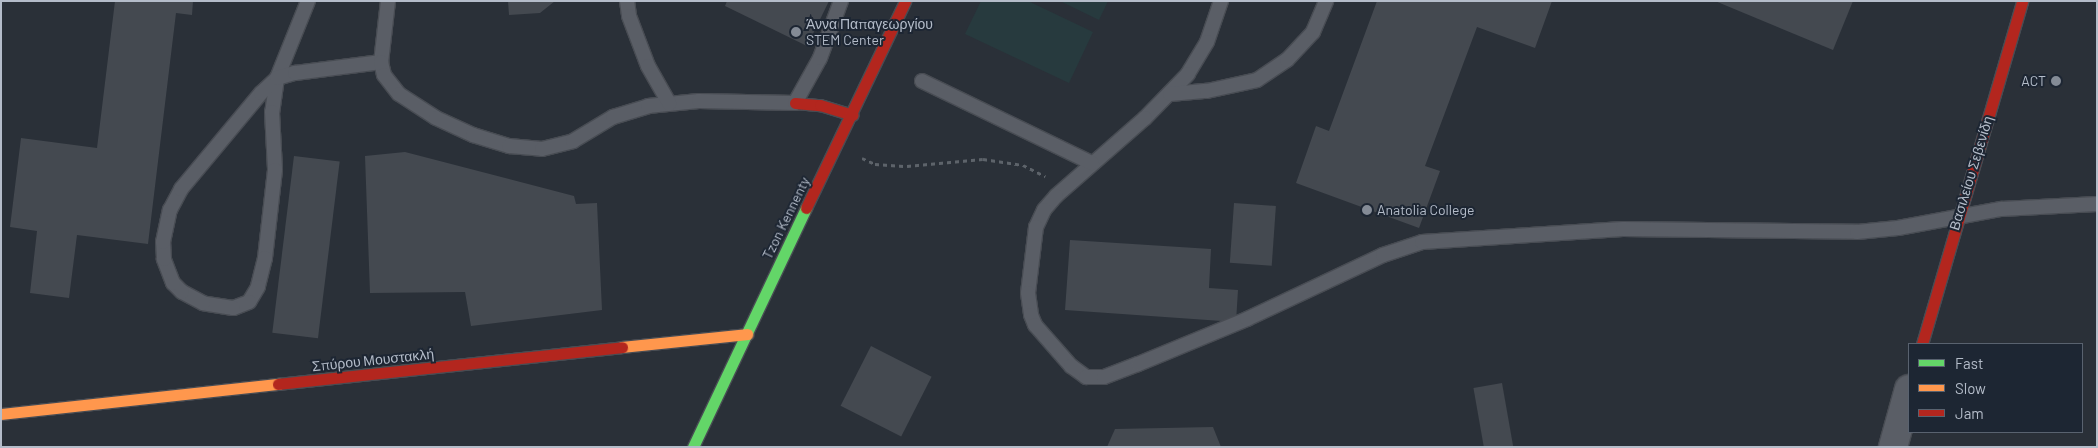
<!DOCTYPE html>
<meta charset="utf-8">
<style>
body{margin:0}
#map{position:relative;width:2098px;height:448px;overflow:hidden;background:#2a3038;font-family:Barlow,sans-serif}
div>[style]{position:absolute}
.green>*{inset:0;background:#273a3e}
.building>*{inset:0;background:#444950;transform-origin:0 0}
.path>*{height:3px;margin-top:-1.5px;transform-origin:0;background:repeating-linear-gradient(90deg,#5d636a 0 4px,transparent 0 8px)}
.roads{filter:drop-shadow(1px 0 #484c53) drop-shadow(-1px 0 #484c53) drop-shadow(0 1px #484c53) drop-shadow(0 -1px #484c53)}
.lane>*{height:14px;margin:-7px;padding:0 7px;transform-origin:7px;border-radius:7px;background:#5a5e66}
.street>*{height:28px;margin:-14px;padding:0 14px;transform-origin:14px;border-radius:14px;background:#5a5e66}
.fast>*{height:11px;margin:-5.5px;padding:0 5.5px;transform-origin:5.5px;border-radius:5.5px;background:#63d668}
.slow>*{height:11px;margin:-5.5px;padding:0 5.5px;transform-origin:5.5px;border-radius:5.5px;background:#ff974d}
.jam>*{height:11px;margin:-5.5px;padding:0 5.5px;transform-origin:5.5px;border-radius:5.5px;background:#b3261e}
.dots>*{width:14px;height:14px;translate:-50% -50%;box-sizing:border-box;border:2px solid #1d2633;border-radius:50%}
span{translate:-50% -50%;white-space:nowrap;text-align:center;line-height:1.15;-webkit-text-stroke:4px #1d2633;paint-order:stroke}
.poi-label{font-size:14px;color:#b4bcc9}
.left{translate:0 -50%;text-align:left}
.right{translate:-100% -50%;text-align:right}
.street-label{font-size:14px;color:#b4bcc9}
.frame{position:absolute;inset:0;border:2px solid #b4bcc9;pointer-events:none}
.legend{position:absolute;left:1908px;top:343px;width:175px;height:90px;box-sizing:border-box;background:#1d2633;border:1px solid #59626f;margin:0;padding:6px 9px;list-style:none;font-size:15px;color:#b4bcc9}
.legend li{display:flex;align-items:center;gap:10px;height:25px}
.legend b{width:25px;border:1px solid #59626f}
</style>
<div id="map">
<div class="green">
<div style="clip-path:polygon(981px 1px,1028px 1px,1093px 32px,1069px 83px,965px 34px)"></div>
<div style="clip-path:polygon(1060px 1px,1108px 1px,1099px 20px)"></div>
</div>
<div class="building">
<div style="clip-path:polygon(115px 1px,193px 1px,192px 15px,176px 13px,148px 244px,77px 235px,69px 298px,30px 293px,37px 231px,10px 227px,21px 138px,97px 148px)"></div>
<div style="clip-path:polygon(508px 1px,555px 1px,540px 13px,509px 15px)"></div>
<div style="clip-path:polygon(727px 1px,829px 1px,807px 46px,725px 6px)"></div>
<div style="clip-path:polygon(1377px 1px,1552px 1px,1535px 48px,1477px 27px,1425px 166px,1440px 171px,1419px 228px,1296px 183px,1316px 126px,1329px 131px)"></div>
<div style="clip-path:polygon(1715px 1px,1853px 1px,1833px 50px)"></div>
<div style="clip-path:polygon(405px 152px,574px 196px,576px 204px,597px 203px,602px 310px,471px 326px,465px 292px,370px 293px,365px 156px)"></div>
<div style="left:294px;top:156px;width:46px;height:178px;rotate:7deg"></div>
<div style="left:1234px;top:203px;width:42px;height:60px;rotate:4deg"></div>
<div style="clip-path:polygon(1070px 240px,1211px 249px,1209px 288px,1238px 290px,1236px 322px,1065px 310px)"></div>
<div style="left:871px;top:346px;width:68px;height:67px;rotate:27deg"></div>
<div style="left:1502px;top:383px;width:65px;height:29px;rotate:80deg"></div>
<div style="clip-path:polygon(1213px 427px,1221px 447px,1107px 447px,1115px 429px)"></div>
</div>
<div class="path">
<div style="left:862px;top:158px;width:14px;rotate:25deg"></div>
<div style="left:875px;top:164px;width:32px;rotate:4deg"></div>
<div style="left:907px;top:166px;width:76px;rotate:-5.3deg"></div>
<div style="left:983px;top:159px;width:40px;rotate:8.5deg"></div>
<div style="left:1023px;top:165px;width:25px;rotate:27deg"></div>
</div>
<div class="roads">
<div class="lane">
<div style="left:308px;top:1px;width:83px;rotate:111.9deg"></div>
<div style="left:277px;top:78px;width:34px;rotate:98deg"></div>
<div style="left:272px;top:112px;width:58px;rotate:87deg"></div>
<div style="left:275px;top:170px;width:89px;rotate:96.5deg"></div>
<div style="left:265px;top:258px;width:30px;rotate:104deg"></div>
<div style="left:258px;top:287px;width:17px;rotate:121deg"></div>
<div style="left:249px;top:302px;width:17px;rotate:159deg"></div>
<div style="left:233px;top:308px;width:30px;rotate:-171deg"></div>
<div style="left:203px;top:303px;width:24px;rotate:-152deg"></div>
<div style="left:182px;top:292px;width:13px;rotate:-135deg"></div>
<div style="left:173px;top:283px;width:26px;rotate:-111deg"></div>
<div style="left:164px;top:259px;width:17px;rotate:-93deg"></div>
<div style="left:163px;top:242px;width:33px;rotate:-78deg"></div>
<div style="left:170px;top:210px;width:24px;rotate:-62deg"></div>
<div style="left:181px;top:189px;width:125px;rotate:-50.2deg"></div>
<div style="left:261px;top:93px;width:22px;rotate:-43deg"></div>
<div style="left:277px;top:78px;width:19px;rotate:-16deg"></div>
<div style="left:295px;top:73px;width:87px;rotate:-7.3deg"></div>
<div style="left:388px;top:1px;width:61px;rotate:96.5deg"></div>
<div style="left:381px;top:62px;width:13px;rotate:77deg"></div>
<div style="left:384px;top:75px;width:24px;rotate:52deg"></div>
<div style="left:399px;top:94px;width:44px;rotate:33deg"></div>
<div style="left:436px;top:118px;width:41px;rotate:24.7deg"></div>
<div style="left:473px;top:135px;width:38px;rotate:17deg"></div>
<div style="left:509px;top:146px;width:33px;rotate:5deg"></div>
<div style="left:542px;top:149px;width:32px;rotate:-14deg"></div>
<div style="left:573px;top:141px;width:47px;rotate:-31deg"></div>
<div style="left:613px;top:117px;width:37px;rotate:-17deg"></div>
<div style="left:648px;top:106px;width:51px;rotate:-5.6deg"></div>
<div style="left:699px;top:101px;width:96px;rotate:1.2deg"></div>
<div style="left:795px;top:103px;width:51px;rotate:-60.9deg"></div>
<div style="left:820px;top:58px;width:61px;rotate:-69.8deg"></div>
<div style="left:627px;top:1px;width:15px;rotate:82deg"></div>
<div style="left:629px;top:16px;width:53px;rotate:69.2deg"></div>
<div style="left:648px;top:66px;width:43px;rotate:60.4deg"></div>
<div style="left:1221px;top:1px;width:43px;rotate:108.9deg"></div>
<div style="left:1207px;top:42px;width:37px;rotate:121deg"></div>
<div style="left:1188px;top:74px;width:62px;rotate:134.3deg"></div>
<div style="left:1145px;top:118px;width:118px;rotate:138.8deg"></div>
<div style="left:1056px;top:196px;width:18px;rotate:131deg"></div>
<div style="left:1044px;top:210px;width:19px;rotate:115deg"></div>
<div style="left:1036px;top:227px;width:66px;rotate:96.9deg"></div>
<div style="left:1028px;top:293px;width:22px;rotate:82deg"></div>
<div style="left:1031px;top:315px;width:11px;rotate:68deg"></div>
<div style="left:1035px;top:325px;width:55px;rotate:48.7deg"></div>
<div style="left:1071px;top:366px;width:19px;rotate:36deg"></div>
<div style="left:1086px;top:377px;width:18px"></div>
<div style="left:1104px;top:377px;width:36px;rotate:-21deg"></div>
<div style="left:1138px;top:364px;width:118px;rotate:-22.4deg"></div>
<div style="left:1247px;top:319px;width:150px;rotate:-25.2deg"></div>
<div style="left:1383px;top:255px;width:41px;rotate:-18.4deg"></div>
<div style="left:1422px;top:242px;width:201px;rotate:-3.7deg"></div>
<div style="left:1623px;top:229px;width:234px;rotate:0.7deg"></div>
<div style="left:1857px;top:232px;width:41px;rotate:-5.6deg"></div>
<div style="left:1898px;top:228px;width:105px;rotate:-10.5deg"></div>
<div style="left:2001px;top:209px;width:96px;rotate:-3deg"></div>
<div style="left:922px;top:81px;width:189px;rotate:25.8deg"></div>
<div style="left:1170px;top:94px;width:37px;rotate:-5deg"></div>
<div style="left:1207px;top:91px;width:51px;rotate:-12.4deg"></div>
<div style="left:1257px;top:80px;width:36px;rotate:-34deg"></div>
<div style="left:1287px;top:60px;width:38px;rotate:-47deg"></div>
<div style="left:1313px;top:32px;width:34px;rotate:-67deg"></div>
</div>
<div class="street">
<div style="left:1893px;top:447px;width:60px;rotate:-74.6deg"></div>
</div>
<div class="fast">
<div style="left:693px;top:447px;width:264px;rotate:-64.7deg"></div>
</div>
<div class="slow">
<div style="left:622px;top:347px;width:126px;rotate:-5.9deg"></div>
<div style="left:1px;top:414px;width:279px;rotate:-6.2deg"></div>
</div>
<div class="jam">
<div style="left:795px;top:103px;width:25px;rotate:5deg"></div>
<div style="left:820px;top:105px;width:34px;rotate:17deg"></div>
<div style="left:806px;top:208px;width:229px;rotate:-64.4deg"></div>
<div style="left:1922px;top:344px;width:357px;rotate:-73.7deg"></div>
<div style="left:278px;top:384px;width:346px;rotate:-6.1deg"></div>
</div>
</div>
<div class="dots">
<div style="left:796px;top:32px;background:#848b96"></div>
<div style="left:2056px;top:81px;background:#848b96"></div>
<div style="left:1367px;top:210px;background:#848b96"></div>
</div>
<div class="poi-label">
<span class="left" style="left:806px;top:32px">Άννα Παπαγεωργίου<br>STEM Center</span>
<span class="right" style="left:2046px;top:81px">ACT</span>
<span class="left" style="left:1377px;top:210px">Anatolia College</span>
</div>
<div class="street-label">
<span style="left:1971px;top:173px;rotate:-73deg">Βασιλείου Σεβενίδη</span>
<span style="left:786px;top:218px;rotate:-64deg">Tzon Kennenty</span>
<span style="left:373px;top:360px;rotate:-6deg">Σπύρου Μουστακλή</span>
</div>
<div class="frame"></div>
<ul class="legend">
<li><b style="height:6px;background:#63d668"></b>Fast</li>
<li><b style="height:6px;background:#ff974d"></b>Slow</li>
<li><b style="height:6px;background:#b3261e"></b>Jam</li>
</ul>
</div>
